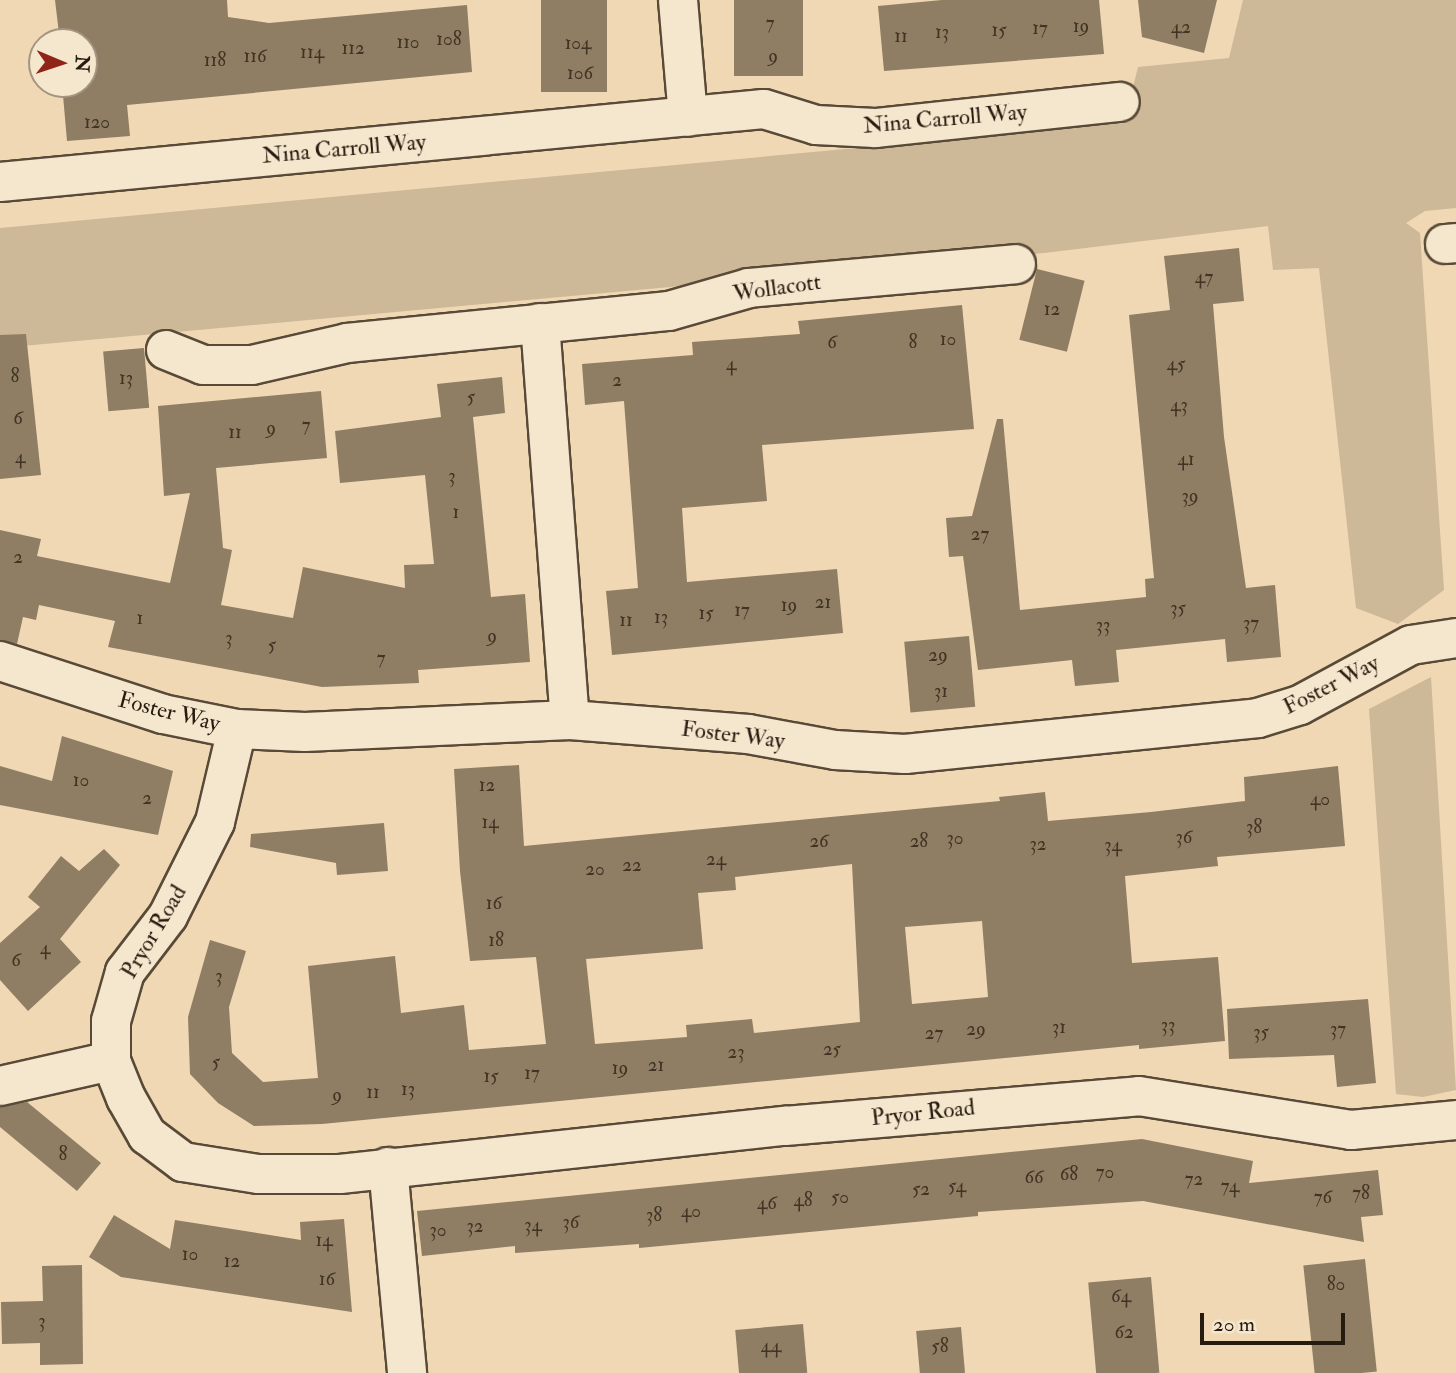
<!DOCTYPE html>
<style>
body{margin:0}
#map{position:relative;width:1456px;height:1373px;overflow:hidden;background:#efd8b3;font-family:"IM FELL Double Pica",serif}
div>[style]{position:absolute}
.green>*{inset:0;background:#cdb897}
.building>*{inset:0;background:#8f7d64;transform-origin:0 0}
.roads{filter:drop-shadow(2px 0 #594a38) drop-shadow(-2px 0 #594a38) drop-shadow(0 2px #594a38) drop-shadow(0 -2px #594a38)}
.street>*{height:38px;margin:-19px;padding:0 19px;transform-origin:19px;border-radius:19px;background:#f5e6ce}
span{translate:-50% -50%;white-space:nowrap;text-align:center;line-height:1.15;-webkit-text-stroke:6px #f5e6ce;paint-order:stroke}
.number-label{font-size:19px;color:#413424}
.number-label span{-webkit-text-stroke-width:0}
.street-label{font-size:23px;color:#271b0f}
.north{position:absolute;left:28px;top:28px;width:70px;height:70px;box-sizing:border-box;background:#f5e6ce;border:2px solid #a39582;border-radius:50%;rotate:92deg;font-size:19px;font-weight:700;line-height:28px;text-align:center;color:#271b0f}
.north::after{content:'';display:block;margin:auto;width:24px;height:32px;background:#8f2418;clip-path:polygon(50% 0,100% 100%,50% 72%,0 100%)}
.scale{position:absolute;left:1200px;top:1313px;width:145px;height:32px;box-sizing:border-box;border:4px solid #271b0f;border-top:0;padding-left:9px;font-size:21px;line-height:24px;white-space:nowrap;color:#271b0f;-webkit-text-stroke:5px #f5e6ce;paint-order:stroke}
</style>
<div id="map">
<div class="green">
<div style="clip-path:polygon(1243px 0,1456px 0,1456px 208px,1425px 211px,1406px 223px,1420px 233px,1444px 590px,1398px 624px,1356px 608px,1319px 268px,1273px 270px,1268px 226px,1044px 253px,0 348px,0 228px,1124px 123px,1138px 67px,1229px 58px)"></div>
<div style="clip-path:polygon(1431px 677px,1456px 1090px,1423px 1097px,1396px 1094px,1369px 709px)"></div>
</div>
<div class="building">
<div style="clip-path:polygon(55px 0,227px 0,228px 17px,269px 23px,467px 5px,472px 72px,127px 105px,130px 136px,67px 141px,62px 84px,84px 84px,84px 42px,60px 42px)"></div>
<div style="left:541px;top:0;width:66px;height:92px"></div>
<div style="left:734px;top:0;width:69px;height:76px"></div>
<div style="clip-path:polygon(942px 0,1099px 0,1104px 54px,884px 71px,878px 6px)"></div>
<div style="clip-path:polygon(1138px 0,1217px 0,1204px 53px,1142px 37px)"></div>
<div style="clip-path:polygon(1239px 248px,1244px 301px,1213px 304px,1224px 437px,1246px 588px,1275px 585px,1281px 657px,1227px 662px,1225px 639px,1116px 650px,1119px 682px,1075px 686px,1072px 660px,978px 670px,963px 556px,949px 557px,946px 518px,972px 516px,997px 419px,1003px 419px,1020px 610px,1146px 597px,1145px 579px,1154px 578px,1129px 315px,1170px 310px,1164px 256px)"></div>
<div style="left:1037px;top:269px;width:49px;height:73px;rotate:14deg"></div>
<div style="clip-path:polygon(962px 305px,974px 429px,762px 445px,767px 501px,682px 508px,687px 582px,837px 569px,843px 633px,612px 655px,606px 591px,638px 588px,624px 401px,585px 405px,582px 364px,693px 355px,692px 342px,800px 334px,798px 321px)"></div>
<div style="clip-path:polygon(26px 334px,41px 475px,0 479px,0 335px)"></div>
<div style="left:144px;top:348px;width:60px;height:41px;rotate:85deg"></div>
<div style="clip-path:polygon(502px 377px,505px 413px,473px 417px,491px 597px,525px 594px,530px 662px,418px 670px,419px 683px,322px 687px,108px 647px,115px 621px,39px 605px,36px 620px,23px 617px,17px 644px,0 640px,0 530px,41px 539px,37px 556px,170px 583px,190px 493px,164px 496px,158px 406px,321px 391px,327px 458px,216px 468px,223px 548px,232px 550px,221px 605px,293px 618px,303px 567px,405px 588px,404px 565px,434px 564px,425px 475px,340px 483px,335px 431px,441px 417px,437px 384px)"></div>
<div style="left:969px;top:636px;width:71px;height:65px;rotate:85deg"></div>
<div style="clip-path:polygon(62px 736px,173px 771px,158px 835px,0 805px,0 766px,52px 781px)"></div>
<div style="clip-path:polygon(evenodd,519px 765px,524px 846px,1000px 801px,999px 797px,1045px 792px,1048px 821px,1151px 812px,1245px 801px,1244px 777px,1338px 766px,1345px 846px,1217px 857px,1218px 866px,1125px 876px,1132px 963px,1218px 957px,1225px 1041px,1139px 1049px,1139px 1045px,322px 1124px,254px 1126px,218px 1103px,190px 1074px,188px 1017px,210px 940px,246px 951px,229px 1007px,232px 1053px,263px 1082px,318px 1078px,308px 966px,395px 956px,401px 1013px,464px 1005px,469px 1050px,546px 1044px,536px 957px,470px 961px,460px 871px,454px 769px,519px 765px,852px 864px,860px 1022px,754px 1033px,752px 1019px,686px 1025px,687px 1037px,595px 1044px,586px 959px,703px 949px,698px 893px,736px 890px,735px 877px,852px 864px,519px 765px,982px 921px,988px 997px,912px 1004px,905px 927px,982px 921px)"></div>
<div style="clip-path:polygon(384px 823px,388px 871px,337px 875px,336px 863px,250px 847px,251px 834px)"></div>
<div style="clip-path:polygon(104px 849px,120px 865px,60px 939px,81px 962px,28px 1011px,0 980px,0 943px,40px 907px,28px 897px,61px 856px,79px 871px)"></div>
<div style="clip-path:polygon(1368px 999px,1376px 1083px,1337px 1087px,1334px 1055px,1229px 1059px,1227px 1009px)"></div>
<div style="clip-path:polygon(27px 1102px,101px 1163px,77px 1191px,0 1127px,0 1107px)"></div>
<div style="clip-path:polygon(1142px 1139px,1253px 1161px,1249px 1183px,1378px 1170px,1383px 1215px,1361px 1217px,1364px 1242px,1143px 1201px,978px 1212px,978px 1216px,639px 1248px,639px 1244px,515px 1253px,515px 1246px,422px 1256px,417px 1211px)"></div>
<div style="clip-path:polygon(114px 1215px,170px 1249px,175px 1220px,301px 1240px,300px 1222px,344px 1219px,352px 1312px,121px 1277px,89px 1257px)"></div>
<div style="left:1365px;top:1259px;width:113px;height:62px;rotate:84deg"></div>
<div style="clip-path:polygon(82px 1265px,83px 1364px,40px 1365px,40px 1343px,2px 1344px,1px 1302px,43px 1301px,42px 1266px)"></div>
<div style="left:1151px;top:1277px;width:96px;height:63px;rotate:85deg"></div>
<div style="left:803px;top:1324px;width:49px;height:68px;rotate:85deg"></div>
<div style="left:961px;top:1327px;width:46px;height:45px;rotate:85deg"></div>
</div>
<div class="roads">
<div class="street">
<div style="left:678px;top:0;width:117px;rotate:85.1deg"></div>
<div style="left:0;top:182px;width:767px;rotate:-5.46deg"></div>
<div style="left:764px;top:109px;width:54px;rotate:17.1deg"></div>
<div style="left:816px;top:125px;width:59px;rotate:2.9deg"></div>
<div style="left:875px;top:128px;width:246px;rotate:-6.1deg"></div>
<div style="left:1445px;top:244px;width:11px;rotate:-5deg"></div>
<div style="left:540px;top:323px;width:398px;rotate:85.7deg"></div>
<div style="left:166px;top:350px;width:40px;rotate:22deg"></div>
<div style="left:203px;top:365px;width:49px"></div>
<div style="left:252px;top:365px;width:98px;rotate:-13deg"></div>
<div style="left:347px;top:343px;width:324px;rotate:-5.7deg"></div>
<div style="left:669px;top:311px;width:83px;rotate:-16deg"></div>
<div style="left:749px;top:288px;width:268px;rotate:-5.1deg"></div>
<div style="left:0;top:661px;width:171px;rotate:18deg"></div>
<div style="left:163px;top:714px;width:76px;rotate:11.5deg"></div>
<div style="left:237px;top:729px;width:68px;rotate:2.5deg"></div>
<div style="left:305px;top:732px;width:265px;rotate:-2.6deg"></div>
<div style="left:570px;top:720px;width:179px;rotate:4.5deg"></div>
<div style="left:748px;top:734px;width:88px;rotate:10.4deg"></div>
<div style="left:835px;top:750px;width:70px;rotate:3.3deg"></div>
<div style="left:905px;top:754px;width:355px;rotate:-5.8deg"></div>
<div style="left:1258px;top:718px;width:44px;rotate:-17.2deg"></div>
<div style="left:1300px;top:705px;width:126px;rotate:-28.4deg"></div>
<div style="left:1411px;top:645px;width:46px;rotate:-8.8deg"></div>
<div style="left:237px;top:729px;width:96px;rotate:103.3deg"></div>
<div style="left:215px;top:822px;width:105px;rotate:116.6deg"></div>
<div style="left:168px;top:916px;width:71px;rotate:127.5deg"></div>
<div style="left:125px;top:972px;width:51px;rotate:105.9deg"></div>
<div style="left:111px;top:1021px;width:40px;rotate:90deg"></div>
<div style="left:111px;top:1061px;width:40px;rotate:68deg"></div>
<div style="left:126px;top:1098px;width:43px;rotate:60.4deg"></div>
<div style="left:147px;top:1135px;width:45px;rotate:36.9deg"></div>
<div style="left:183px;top:1162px;width:76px;rotate:9.1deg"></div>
<div style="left:258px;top:1174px;width:82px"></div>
<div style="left:340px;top:1174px;width:448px;rotate:-6.2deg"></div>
<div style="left:785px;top:1126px;width:355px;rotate:-4.8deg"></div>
<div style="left:1139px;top:1096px;width:215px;rotate:9.1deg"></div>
<div style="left:1351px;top:1130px;width:105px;rotate:-5.4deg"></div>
<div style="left:0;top:1086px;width:114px;rotate:-12.7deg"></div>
<div style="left:388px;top:1167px;width:207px;rotate:84.7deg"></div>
</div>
</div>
<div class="number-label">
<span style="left:770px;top:24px">7</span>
<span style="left:1081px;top:27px">19</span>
<span style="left:1181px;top:28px">42</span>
<span style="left:1040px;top:29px">17</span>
<span style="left:999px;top:31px">15</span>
<span style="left:942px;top:33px">13</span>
<span style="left:901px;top:37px">11</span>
<span style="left:449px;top:40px">108</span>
<span style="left:408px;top:43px">110</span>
<span style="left:578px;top:44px">104</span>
<span style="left:353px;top:49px">112</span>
<span style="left:312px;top:53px">114</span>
<span style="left:255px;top:57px">116</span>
<span style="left:773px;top:57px">9</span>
<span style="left:215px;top:61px">118</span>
<span style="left:580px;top:74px">106</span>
<span style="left:97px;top:123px">120</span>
<span style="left:1204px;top:278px">47</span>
<span style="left:1052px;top:310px">12</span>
<span style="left:948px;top:340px">10</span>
<span style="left:832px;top:343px">6</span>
<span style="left:913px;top:343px">8</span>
<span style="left:731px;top:365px">4</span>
<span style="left:1176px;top:365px">45</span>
<span style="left:15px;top:377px">8</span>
<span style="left:126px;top:379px">13</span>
<span style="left:617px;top:381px">2</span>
<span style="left:471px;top:398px">5</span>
<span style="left:1179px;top:406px">43</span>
<span style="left:18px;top:419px">6</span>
<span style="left:306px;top:426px">7</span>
<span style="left:271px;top:429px">9</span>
<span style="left:235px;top:433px">11</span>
<span style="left:20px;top:458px">4</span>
<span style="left:1186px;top:460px">41</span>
<span style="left:452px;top:477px">3</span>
<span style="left:1190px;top:497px">39</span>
<span style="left:456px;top:513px">1</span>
<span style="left:980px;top:535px">27</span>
<span style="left:18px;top:558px">2</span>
<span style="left:823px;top:603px">21</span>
<span style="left:789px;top:606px">19</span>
<span style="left:1178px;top:609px">35</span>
<span style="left:742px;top:611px">17</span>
<span style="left:706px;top:614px">15</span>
<span style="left:661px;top:618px">13</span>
<span style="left:140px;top:619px">1</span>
<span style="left:626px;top:621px">11</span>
<span style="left:1251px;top:624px">37</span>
<span style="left:1103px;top:626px">33</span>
<span style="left:492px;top:637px">9</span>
<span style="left:229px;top:639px">3</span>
<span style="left:272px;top:646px">5</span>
<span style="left:938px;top:656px">29</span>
<span style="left:381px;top:659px">7</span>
<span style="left:941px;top:692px">31</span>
<span style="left:81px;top:781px">10</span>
<span style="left:487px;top:786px">12</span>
<span style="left:147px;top:799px">2</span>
<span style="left:1320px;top:800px">40</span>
<span style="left:490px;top:823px">14</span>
<span style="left:1254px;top:828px">38</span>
<span style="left:1184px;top:838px">36</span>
<span style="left:955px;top:839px">30</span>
<span style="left:819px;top:842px">26</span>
<span style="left:919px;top:842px">28</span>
<span style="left:1038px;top:845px">32</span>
<span style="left:1113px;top:846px">34</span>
<span style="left:716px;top:860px">24</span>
<span style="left:632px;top:866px">22</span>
<span style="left:595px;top:870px">20</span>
<span style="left:494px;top:904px">16</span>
<span style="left:496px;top:941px">18</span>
<span style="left:45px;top:949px">4</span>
<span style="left:16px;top:961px">6</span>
<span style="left:219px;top:977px">3</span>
<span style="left:1168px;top:1026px">33</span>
<span style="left:1059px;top:1028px">31</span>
<span style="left:976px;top:1030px">29</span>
<span style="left:1338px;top:1030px">37</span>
<span style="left:1261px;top:1033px">35</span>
<span style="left:934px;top:1034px">27</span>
<span style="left:832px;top:1050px">25</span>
<span style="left:736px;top:1053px">23</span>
<span style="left:216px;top:1063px">5</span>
<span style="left:656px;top:1066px">21</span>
<span style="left:620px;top:1069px">19</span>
<span style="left:532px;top:1074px">17</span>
<span style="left:491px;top:1077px">15</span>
<span style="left:408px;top:1090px">13</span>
<span style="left:373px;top:1093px">11</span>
<span style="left:337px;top:1096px">9</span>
<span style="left:63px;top:1155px">8</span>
<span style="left:1105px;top:1173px">70</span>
<span style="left:1069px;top:1175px">68</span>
<span style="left:1034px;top:1178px">66</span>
<span style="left:1194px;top:1180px">72</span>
<span style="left:957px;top:1187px">54</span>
<span style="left:1230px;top:1187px">74</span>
<span style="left:921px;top:1190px">52</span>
<span style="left:1361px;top:1194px">78</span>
<span style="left:840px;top:1198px">50</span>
<span style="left:1323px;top:1198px">76</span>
<span style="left:803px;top:1201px">48</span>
<span style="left:767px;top:1204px">46</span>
<span style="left:691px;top:1212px">40</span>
<span style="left:654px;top:1216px">38</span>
<span style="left:571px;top:1223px">36</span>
<span style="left:533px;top:1226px">34</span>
<span style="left:475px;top:1227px">32</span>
<span style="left:438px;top:1231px">30</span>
<span style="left:324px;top:1241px">14</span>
<span style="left:190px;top:1255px">10</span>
<span style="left:232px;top:1262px">12</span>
<span style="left:327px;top:1280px">16</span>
<span style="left:1336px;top:1285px">80</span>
<span style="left:1121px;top:1297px">64</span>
<span style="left:42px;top:1322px">3</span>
<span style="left:1124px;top:1333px">62</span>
<span style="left:771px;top:1347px">44</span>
<span style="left:940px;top:1347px">58</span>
</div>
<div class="street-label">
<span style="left:945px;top:119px;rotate:-5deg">Nina Carroll Way</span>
<span style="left:344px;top:149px;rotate:-5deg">Nina Carroll Way</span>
<span style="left:777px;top:288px;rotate:-8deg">Wollacott</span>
<span style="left:1331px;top:685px;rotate:-27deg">Foster Way</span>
<span style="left:169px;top:712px;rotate:14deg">Foster Way</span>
<span style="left:733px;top:735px;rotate:7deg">Foster Way</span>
<span style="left:154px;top:932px;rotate:-59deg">Pryor Road</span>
<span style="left:923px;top:1113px;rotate:-6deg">Pryor Road</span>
</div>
<div class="north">N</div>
<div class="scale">20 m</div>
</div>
